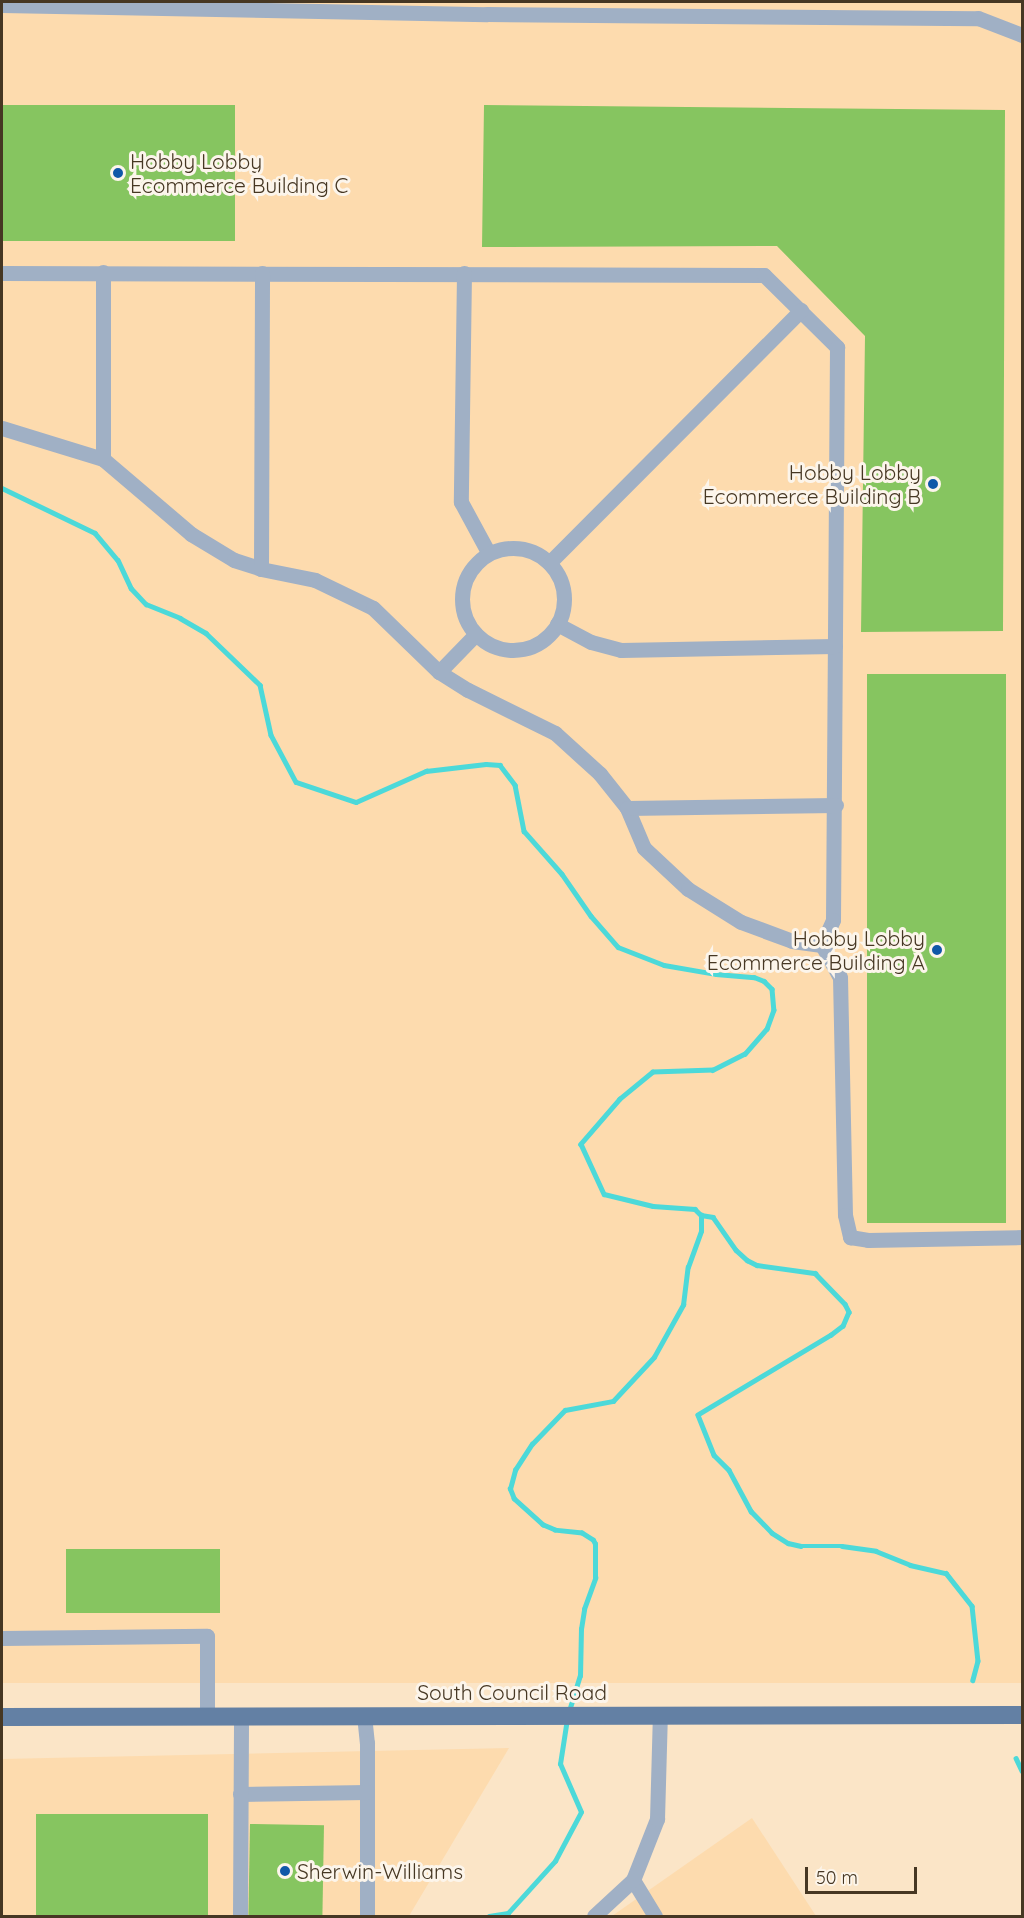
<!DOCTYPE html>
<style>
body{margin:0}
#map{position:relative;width:1024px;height:1918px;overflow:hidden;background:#fbe5c7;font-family:Quicksand,sans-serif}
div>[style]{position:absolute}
.built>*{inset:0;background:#fddbae;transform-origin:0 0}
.stream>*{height:4.5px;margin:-2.25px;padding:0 2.25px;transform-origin:2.25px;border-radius:2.25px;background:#4cd9d9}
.building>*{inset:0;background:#86c560;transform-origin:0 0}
.minor>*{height:15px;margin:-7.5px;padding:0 7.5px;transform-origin:7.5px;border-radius:7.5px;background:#a0b0c5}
.minor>.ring{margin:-7.5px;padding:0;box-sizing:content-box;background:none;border:15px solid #a0b0c5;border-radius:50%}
.major>*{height:18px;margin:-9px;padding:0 9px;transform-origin:9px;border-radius:9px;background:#6380a4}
.dots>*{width:16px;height:16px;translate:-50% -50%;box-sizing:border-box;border:3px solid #fcf5eb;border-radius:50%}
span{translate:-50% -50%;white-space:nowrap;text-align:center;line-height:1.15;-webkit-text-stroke:6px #fcf5eb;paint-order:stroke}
.poi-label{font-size:21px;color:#463723}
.left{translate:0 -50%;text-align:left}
.right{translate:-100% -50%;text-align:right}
.street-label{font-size:21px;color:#463723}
.frame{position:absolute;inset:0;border:3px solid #463723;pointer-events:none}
.scale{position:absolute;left:805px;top:1867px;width:112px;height:27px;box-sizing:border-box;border:3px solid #463723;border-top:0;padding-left:8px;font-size:18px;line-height:21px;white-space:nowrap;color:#463723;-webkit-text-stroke:4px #fcf5eb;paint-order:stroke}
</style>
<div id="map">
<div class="built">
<div style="left:2px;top:2px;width:1020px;height:1681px"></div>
<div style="clip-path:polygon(509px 1748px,409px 1916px,2px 1916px,2px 1759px)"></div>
<div style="clip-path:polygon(752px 1818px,816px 1916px,612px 1916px)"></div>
</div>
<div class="stream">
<div style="left:2px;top:488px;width:103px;rotate:25.8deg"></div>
<div style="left:95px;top:533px;width:35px;rotate:50deg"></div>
<div style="left:118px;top:560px;width:31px;rotate:65deg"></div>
<div style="left:131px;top:588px;width:22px;rotate:47deg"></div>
<div style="left:146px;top:604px;width:37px;rotate:22deg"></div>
<div style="left:180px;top:618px;width:30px;rotate:30deg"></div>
<div style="left:206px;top:633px;width:75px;rotate:43.9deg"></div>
<div style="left:260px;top:685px;width:51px;rotate:77.6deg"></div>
<div style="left:271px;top:735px;width:53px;rotate:62deg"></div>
<div style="left:296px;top:782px;width:63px;rotate:18.4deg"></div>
<div style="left:356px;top:802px;width:77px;rotate:-23.9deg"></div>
<div style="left:426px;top:771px;width:60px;rotate:-6.7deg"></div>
<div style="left:486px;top:764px;width:14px;rotate:4deg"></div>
<div style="left:500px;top:765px;width:25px;rotate:53deg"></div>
<div style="left:515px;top:785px;width:47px;rotate:78.9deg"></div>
<div style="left:524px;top:831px;width:57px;rotate:48.5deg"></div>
<div style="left:562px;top:874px;width:51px;rotate:55.4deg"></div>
<div style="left:591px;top:916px;width:41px;rotate:48.9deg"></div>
<div style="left:618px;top:947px;width:49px;rotate:21.4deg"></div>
<div style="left:664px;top:965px;width:53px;rotate:9.8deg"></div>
<div style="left:716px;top:974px;width:38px;rotate:5deg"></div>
<div style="left:754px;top:977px;width:11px;rotate:22deg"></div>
<div style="left:764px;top:981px;width:11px;rotate:45deg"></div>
<div style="left:772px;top:989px;width:21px;rotate:85deg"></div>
<div style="left:774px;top:1010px;width:20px;rotate:110deg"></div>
<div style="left:767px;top:1029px;width:33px;rotate:131deg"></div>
<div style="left:745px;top:1054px;width:36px;rotate:153deg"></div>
<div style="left:713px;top:1070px;width:60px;rotate:178.1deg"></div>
<div style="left:653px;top:1072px;width:43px;rotate:140.7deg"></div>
<div style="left:620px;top:1099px;width:60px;rotate:130.9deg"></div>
<div style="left:581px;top:1144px;width:55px;rotate:65.3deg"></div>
<div style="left:604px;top:1194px;width:50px;rotate:13.8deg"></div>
<div style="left:653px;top:1206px;width:42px;rotate:4.1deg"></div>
<div style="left:695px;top:1209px;width:8px;rotate:45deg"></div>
<div style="left:701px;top:1215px;width:12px;rotate:9deg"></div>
<div style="left:713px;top:1217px;width:40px;rotate:55.1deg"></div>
<div style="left:736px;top:1250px;width:15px;rotate:42deg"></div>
<div style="left:747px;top:1260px;width:11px;rotate:27deg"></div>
<div style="left:757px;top:1265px;width:59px;rotate:7.9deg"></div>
<div style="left:815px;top:1273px;width:43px;rotate:45.9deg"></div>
<div style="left:845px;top:1304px;width:9px;rotate:63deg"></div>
<div style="left:849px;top:1312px;width:15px;rotate:113deg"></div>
<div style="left:843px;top:1326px;width:15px;rotate:143deg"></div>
<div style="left:831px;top:1335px;width:155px;rotate:149deg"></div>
<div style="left:698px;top:1415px;width:43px;rotate:68.2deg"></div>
<div style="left:714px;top:1455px;width:21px;rotate:45deg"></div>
<div style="left:729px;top:1470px;width:47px;rotate:61.8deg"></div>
<div style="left:751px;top:1511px;width:30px;rotate:46deg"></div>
<div style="left:772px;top:1533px;width:19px;rotate:32deg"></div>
<div style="left:788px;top:1543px;width:13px;rotate:13deg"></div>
<div style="left:801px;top:1546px;width:41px"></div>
<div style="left:842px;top:1546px;width:34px;rotate:8deg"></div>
<div style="left:876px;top:1551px;width:37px;rotate:22deg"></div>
<div style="left:910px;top:1565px;width:37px;rotate:13deg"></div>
<div style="left:946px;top:1573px;width:42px;rotate:51.8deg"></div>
<div style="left:972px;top:1606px;width:55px;rotate:83.8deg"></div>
<div style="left:978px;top:1661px;width:20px;rotate:105deg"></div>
<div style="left:569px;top:1711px;width:37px;rotate:-73deg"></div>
<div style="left:580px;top:1676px;width:47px;rotate:-88.8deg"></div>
<div style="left:581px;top:1629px;width:20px;rotate:-81deg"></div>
<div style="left:584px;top:1609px;width:33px;rotate:-70deg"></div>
<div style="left:595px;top:1578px;width:34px;rotate:-90deg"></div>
<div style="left:595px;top:1544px;width:4px;rotate:-117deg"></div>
<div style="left:593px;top:1540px;width:13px;rotate:-148deg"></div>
<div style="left:582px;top:1533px;width:27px;rotate:-174deg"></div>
<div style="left:555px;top:1530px;width:13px;rotate:-157deg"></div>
<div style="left:543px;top:1525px;width:39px;rotate:-138deg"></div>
<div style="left:514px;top:1499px;width:11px;rotate:-112deg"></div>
<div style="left:510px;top:1489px;width:20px;rotate:-75deg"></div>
<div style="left:515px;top:1470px;width:31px;rotate:-57deg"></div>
<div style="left:532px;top:1444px;width:47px;rotate:-45.9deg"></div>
<div style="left:565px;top:1410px;width:49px;rotate:-10.6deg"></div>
<div style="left:613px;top:1401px;width:60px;rotate:-47deg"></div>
<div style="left:654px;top:1357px;width:60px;rotate:-60.9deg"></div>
<div style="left:683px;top:1305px;width:38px;rotate:-83deg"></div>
<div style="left:688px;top:1267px;width:38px;rotate:-70deg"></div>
<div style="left:701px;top:1231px;width:16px;rotate:-90deg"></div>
<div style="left:1016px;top:1758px;width:14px;rotate:65deg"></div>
<div style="left:489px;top:1916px;width:19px;rotate:-9deg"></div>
<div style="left:508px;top:1913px;width:70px;rotate:-47.9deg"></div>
<div style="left:555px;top:1861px;width:55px;rotate:-62deg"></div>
<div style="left:581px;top:1812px;width:52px;rotate:-113.6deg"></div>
<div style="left:560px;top:1764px;width:46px;rotate:-81.2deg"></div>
</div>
<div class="building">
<div style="left:235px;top:105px;width:136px;height:233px;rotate:90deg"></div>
<div style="clip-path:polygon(484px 105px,1005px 110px,1003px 631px,861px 632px,865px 336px,777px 246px,482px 247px)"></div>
<div style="left:1006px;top:674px;width:549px;height:139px;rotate:90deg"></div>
<div style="left:220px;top:1549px;width:64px;height:154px;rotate:90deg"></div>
<div style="left:36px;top:1814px;width:172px;height:103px"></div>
<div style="left:250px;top:1824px;width:74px;height:93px;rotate:1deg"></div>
</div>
<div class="minor">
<div style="left:2px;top:5px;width:485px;rotate:1.1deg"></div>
<div style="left:487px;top:14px;width:491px;rotate:0.5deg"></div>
<div style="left:978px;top:18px;width:47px;rotate:21.1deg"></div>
<div style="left:2px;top:273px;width:762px;rotate:0.15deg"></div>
<div style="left:764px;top:275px;width:103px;rotate:44.6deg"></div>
<div style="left:837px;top:347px;width:573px;rotate:90.4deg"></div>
<div style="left:833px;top:920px;width:27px;rotate:114deg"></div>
<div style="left:464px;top:273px;width:229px;rotate:90.8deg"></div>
<div style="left:461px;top:502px;width:57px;rotate:61.6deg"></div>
<div style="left:2px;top:428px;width:106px;rotate:17.1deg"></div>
<div style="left:103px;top:459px;width:116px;rotate:40.4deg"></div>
<div style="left:191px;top:534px;width:50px;rotate:31.2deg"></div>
<div style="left:234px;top:560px;width:28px;rotate:18deg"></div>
<div style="left:261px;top:569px;width:55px;rotate:11.5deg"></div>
<div style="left:315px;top:580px;width:64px;rotate:25.8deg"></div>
<div style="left:373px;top:608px;width:92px;rotate:44.1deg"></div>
<div style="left:439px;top:672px;width:34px;rotate:32deg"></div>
<div style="left:468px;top:690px;width:97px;rotate:26.3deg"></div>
<div style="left:555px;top:733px;width:61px;rotate:42.3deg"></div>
<div style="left:600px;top:774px;width:43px;rotate:51.5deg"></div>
<div style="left:627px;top:808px;width:43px;rotate:67deg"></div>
<div style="left:644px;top:848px;width:60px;rotate:43deg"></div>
<div style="left:688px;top:889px;width:62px;rotate:31.9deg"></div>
<div style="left:741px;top:922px;width:54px;rotate:20.4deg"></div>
<div style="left:792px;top:941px;width:30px;rotate:8deg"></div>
<div style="left:822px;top:945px;width:37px;rotate:61deg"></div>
<div style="left:840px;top:977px;width:238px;rotate:88.8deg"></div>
<div style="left:845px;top:1215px;width:23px;rotate:77deg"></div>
<div style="left:850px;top:1237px;width:18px;rotate:9deg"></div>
<div style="left:868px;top:1240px;width:154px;rotate:-1.1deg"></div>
<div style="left:103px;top:459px;width:187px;rotate:-90deg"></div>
<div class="ring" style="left:462px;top:548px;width:87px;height:87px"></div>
<div style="left:549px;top:563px;width:357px;rotate:-45.1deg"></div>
<div style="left:261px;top:569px;width:296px;rotate:-89.8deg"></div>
<div style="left:557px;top:624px;width:38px;rotate:28deg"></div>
<div style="left:591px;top:642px;width:31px;rotate:15deg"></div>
<div style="left:621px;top:650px;width:214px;rotate:-1.1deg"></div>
<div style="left:439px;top:672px;width:53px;rotate:-45.8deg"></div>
<div style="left:627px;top:808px;width:209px;rotate:-0.8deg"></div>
<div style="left:2px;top:1638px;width:205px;rotate:-0.6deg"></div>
<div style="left:207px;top:1636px;width:80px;rotate:90deg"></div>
<div style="left:364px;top:1715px;width:28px;rotate:84deg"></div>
<div style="left:367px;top:1743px;width:173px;rotate:90deg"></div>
<div style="left:240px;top:1794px;width:127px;rotate:-0.9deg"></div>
<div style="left:633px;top:1880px;width:42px;rotate:58.6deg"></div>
<div style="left:240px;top:1916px;width:200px;rotate:-89.7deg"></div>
<div style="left:594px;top:1916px;width:53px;rotate:-42.7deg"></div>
<div style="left:633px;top:1880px;width:66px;rotate:-68.5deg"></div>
<div style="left:657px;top:1819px;width:105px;rotate:-88.4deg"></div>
</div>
<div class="major">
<div style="left:2px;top:1717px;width:1020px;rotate:-0.11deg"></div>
</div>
<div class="dots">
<div style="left:118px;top:173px;background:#1058a8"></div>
<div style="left:933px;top:484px;background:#1058a8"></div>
<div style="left:937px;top:950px;background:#1058a8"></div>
<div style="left:285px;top:1871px;background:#1058a8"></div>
</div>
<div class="poi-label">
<span class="left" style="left:130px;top:173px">Hobby Lobby<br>Ecommerce Building C</span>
<span class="right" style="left:921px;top:484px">Hobby Lobby<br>Ecommerce Building B</span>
<span class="right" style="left:925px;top:950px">Hobby Lobby<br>Ecommerce Building A</span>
<span class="left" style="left:297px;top:1871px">Sherwin-Williams</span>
</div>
<div class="street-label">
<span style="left:512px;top:1692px">South Council Road</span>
</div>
<div class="frame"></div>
<div class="scale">50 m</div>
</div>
